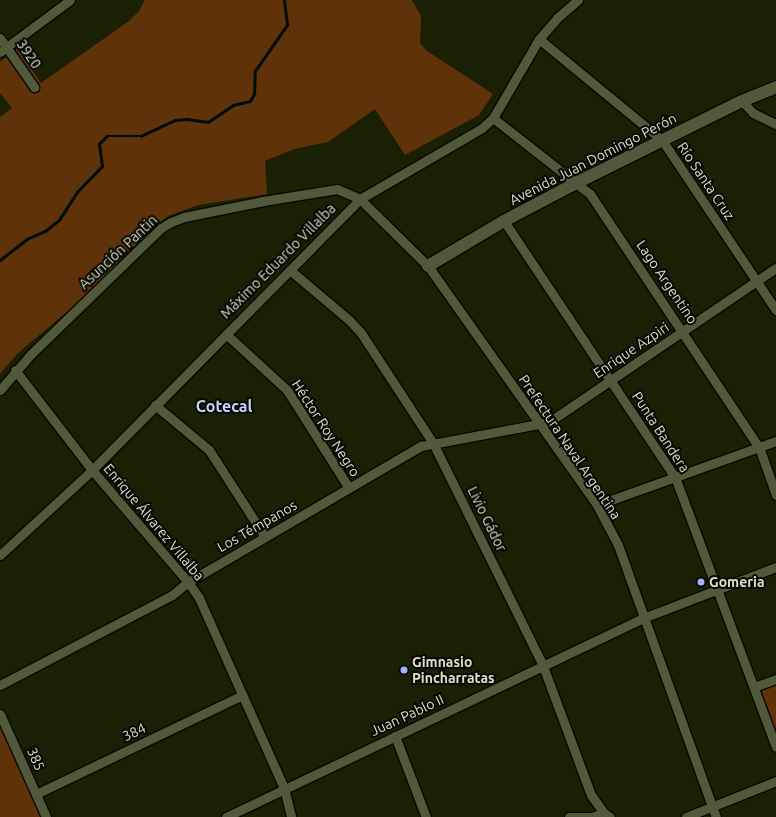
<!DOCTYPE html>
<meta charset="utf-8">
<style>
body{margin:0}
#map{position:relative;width:776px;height:817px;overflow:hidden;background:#1a2003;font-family:Ubuntu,sans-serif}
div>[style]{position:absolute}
.green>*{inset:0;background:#5f3209}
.stream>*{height:2.5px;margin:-1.25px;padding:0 1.25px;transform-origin:1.25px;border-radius:1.25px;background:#010d0a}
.roads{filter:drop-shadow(1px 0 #060900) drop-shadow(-1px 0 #060900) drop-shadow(0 1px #060900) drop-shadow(0 -1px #060900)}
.street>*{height:9px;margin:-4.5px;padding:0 4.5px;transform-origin:4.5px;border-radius:4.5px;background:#51593a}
.secondary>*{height:12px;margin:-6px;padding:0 6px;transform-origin:6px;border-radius:6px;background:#51593a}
.dots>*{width:11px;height:11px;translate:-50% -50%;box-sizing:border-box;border:2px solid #060801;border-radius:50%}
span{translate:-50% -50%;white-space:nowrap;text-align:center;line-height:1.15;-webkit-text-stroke:4px #060801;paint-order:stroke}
.street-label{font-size:14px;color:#dbe0ce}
.poi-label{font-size:14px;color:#dbe0ce;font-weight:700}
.left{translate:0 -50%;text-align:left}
.quarter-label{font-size:16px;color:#cad2fd;font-weight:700}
</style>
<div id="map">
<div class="green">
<div style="clip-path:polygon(145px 0,412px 0,421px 16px,420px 43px,427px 51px,493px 94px,479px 115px,405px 155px,375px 109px,328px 142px,294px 149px,265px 161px,267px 194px,198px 205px,168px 216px,152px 228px,81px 300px,18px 353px,0 374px,0 117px,12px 108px,0 93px,0 62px,17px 49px,41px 83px,129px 21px,139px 11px)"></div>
<div style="clip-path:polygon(776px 683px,776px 735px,759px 689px)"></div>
<div style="clip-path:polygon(0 723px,42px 817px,0 817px)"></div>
</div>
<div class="stream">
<div style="left:0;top:260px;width:34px;rotate:-38deg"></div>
<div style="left:27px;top:239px;width:20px;rotate:-24deg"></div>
<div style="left:45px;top:231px;width:18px;rotate:-38deg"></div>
<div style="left:59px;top:220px;width:33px;rotate:-57deg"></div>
<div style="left:77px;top:192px;width:36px;rotate:-46deg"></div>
<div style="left:102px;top:166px;width:22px;rotate:-98deg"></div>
<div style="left:99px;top:144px;width:11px;rotate:-45deg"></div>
<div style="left:107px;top:136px;width:34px"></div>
<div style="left:141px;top:136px;width:38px;rotate:-25deg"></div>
<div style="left:175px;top:120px;width:12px;rotate:-5deg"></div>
<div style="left:187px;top:119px;width:21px;rotate:8deg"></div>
<div style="left:208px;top:122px;width:30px;rotate:-34deg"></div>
<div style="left:233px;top:105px;width:17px;rotate:-13deg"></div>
<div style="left:250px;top:101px;width:8px;rotate:-60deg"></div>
<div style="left:254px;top:94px;width:23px;rotate:-88deg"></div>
<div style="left:255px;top:71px;width:56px;rotate:-55.2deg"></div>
<div style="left:287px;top:25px;width:25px;rotate:-97deg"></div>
</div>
<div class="roads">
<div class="street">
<div style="left:0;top:38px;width:60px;rotate:55.2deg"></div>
<div style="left:539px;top:39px;width:159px;rotate:39.4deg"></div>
<div style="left:662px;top:140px;width:205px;rotate:56.2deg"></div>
<div style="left:0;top:52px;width:87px;rotate:-36.6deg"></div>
<div style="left:742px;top:101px;width:16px;rotate:47deg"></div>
<div style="left:753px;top:113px;width:25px;rotate:26deg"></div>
<div style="left:493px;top:118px;width:123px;rotate:38.1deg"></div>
<div style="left:590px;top:194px;width:304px;rotate:56.3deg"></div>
<div style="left:759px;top:447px;width:51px;rotate:70.5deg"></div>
<div style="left:504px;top:221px;width:308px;rotate:56.3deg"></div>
<div style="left:675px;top:477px;width:288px;rotate:69.5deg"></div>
<div style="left:291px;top:271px;width:76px;rotate:40.2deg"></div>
<div style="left:349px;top:320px;width:18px;rotate:47deg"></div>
<div style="left:361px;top:333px;width:131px;rotate:56.8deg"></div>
<div style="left:433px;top:443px;width:249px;rotate:63.7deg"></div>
<div style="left:543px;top:666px;width:138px;rotate:69.6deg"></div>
<div style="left:591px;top:795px;width:22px;rotate:54deg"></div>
<div style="left:226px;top:334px;width:83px;rotate:42.6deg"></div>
<div style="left:287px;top:390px;width:116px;rotate:57.7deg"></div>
<div style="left:15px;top:370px;width:126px;rotate:52.4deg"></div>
<div style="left:92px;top:470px;width:148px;rotate:49.4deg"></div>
<div style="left:188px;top:582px;width:19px;rotate:55deg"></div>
<div style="left:199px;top:598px;width:208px;rotate:65.9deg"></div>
<div style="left:284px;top:788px;width:30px;rotate:76deg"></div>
<div style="left:0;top:390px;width:48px;rotate:-49.3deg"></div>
<div style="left:31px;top:354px;width:181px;rotate:-44.1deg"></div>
<div style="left:161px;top:228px;width:12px;rotate:-31deg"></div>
<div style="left:171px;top:222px;width:14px;rotate:-21deg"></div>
<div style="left:184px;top:217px;width:81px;rotate:-11.4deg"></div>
<div style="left:263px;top:201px;width:75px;rotate:-9.2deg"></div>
<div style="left:337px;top:189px;width:25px;rotate:23deg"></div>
<div style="left:360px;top:199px;width:95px;rotate:44.6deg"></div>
<div style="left:428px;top:266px;width:293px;rotate:54.7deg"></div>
<div style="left:597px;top:505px;width:45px;rotate:62.3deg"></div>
<div style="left:618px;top:545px;width:289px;rotate:70.2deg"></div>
<div style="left:155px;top:405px;width:70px;rotate:39.8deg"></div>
<div style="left:209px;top:450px;width:103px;rotate:57.2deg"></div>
<div style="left:597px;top:505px;width:190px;rotate:-19.7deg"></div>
<div style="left:0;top:555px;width:125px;rotate:-42.7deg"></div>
<div style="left:92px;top:470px;width:381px;rotate:-45.3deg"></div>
<div style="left:360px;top:199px;width:141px;rotate:-30.2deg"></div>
<div style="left:482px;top:128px;width:15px;rotate:-42deg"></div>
<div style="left:493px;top:118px;width:91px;rotate:-59.8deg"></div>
<div style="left:539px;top:39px;width:28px;rotate:-49deg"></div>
<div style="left:557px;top:18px;width:28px;rotate:-41deg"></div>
<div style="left:0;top:685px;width:194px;rotate:-27.6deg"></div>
<div style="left:172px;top:595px;width:21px;rotate:-39deg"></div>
<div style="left:188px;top:582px;width:270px;rotate:-30.3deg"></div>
<div style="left:421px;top:446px;width:130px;rotate:-10.6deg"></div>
<div style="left:549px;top:422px;width:274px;rotate:-34.2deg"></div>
<div style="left:754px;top:687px;width:23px;rotate:-20deg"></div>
<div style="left:0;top:714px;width:113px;rotate:65.9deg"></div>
<div style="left:395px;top:736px;width:87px;rotate:69.1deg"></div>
<div style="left:36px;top:794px;width:229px;rotate:-25.6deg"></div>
<div style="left:226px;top:817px;width:462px;rotate:-25.5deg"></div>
<div style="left:643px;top:618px;width:142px;rotate:-21deg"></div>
<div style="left:569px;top:817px;width:22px"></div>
<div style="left:591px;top:817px;width:14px;rotate:-17deg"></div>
<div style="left:604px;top:813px;width:7px;rotate:34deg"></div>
<div style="left:686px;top:817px;width:97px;rotate:-21.8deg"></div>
</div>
<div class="secondary">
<div style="left:428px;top:266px;width:88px;rotate:-30.6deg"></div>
<div style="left:504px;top:221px;width:84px;rotate:-27.8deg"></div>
<div style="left:578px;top:182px;width:183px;rotate:-26.3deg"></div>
<div style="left:742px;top:101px;width:37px;rotate:-22deg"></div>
</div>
</div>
<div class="dots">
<div style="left:701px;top:582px;background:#a6b1fc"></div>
<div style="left:404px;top:670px;background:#a6b1fc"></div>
</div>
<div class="street-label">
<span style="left:29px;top:54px;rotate:56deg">3920</span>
<span style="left:593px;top:159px;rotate:-27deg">Avenida Juan Domingo Perón</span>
<span style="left:706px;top:181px;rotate:56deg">Río Santa Cruz</span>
<span style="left:118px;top:252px;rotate:-43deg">Asunción Pantin</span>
<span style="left:278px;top:261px;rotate:-45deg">Máximo Eduardo Villalba</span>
<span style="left:667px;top:282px;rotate:56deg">Lago Argentino</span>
<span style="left:631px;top:350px;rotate:-34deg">Enrique Azpiri</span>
<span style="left:326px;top:428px;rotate:57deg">Héctor Roy Negro</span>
<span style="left:661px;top:432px;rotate:57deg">Punta Bandera</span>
<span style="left:570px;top:447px;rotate:56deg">Prefectura Naval Argentina</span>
<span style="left:487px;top:519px;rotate:64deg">Livio Gádor</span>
<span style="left:154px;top:522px;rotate:50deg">Enrique Álvarez Villalba</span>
<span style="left:257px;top:526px;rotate:-30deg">Los Témpanos</span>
<span style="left:407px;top:715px;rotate:-25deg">Juan Pablo II</span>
<span style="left:134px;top:732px;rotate:-25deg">384</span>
<span style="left:36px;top:759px;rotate:66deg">385</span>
</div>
<div class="poi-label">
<span class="left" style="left:709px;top:582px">Gomeria</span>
<span class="left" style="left:412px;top:670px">Gimnasio<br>Pincharratas</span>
</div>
<div class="quarter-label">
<span style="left:224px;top:406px">Cotecal</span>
</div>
</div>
